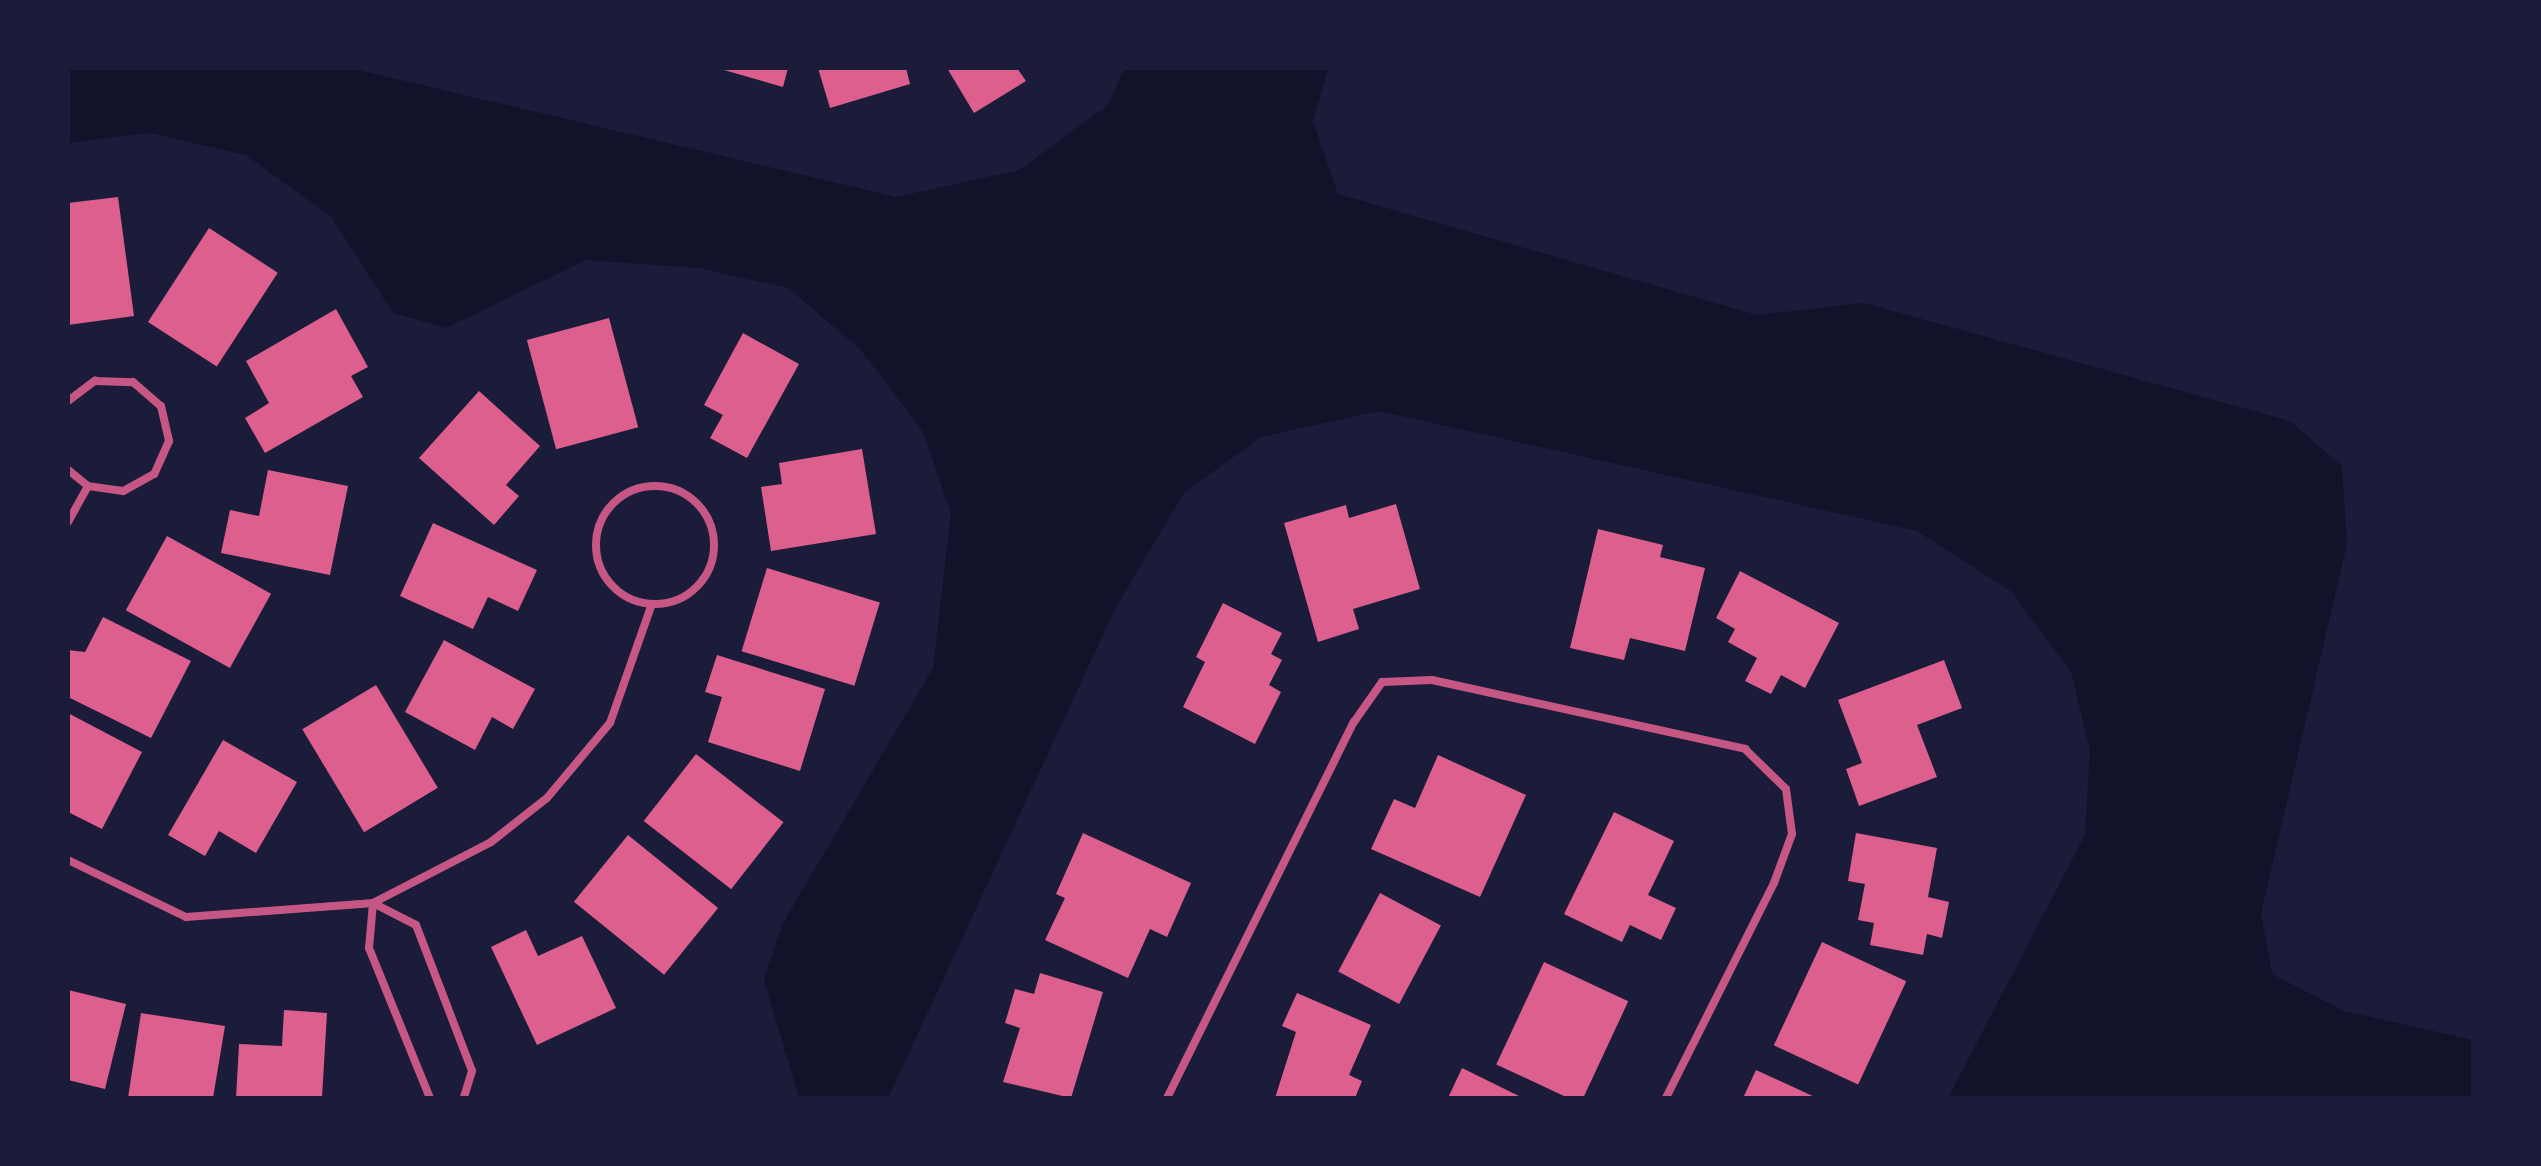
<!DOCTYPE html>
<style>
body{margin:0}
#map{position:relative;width:2541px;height:1166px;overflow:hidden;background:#1b1b3a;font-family:"Open Sans",sans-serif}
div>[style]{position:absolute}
.water>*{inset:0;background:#12122b}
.building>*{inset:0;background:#dd5f8e;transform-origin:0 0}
.minor>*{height:8px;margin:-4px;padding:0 4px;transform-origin:4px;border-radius:4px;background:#c65784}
.minor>.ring{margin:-4px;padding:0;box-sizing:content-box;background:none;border:8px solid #c65784;border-radius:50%}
span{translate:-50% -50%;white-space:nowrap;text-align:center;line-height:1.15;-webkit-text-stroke:6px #1b1b3a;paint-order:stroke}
.frame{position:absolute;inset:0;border:70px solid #1b1b3a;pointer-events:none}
</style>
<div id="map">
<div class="water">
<div style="clip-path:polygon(68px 68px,350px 68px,896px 197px,1019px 170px,1107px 106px,1125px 68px,1328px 68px,1313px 121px,1338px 194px,1757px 315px,1864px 303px,2290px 421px,2342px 466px,2347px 544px,2261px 913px,2272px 974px,2344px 1011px,2473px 1040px,2473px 1098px,1948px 1098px,2085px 835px,2090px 750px,2071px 672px,2012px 592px,1917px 531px,1379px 411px,1261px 437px,1184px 493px,1115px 609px,888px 1098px,799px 1098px,764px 980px,782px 925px,933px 668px,951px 513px,923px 432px,860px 349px,788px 288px,698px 268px,586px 260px,446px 328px,393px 313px,332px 218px,246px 155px,150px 133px,68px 143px)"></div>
</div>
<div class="building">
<div style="clip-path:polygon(717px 68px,788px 68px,783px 87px)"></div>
<div style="clip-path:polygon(818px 68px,906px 68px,910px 84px,830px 108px)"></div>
<div style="clip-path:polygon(947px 68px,1017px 68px,1026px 81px,974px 113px)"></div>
<div style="clip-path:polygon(118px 197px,134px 316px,68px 325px,68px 203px)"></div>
<div style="left:209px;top:228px;width:82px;height:112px;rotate:33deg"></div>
<div style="clip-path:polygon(336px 309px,368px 367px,351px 376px,363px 397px,265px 453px,245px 418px,269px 403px,246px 361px)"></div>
<div style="left:609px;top:318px;width:113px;height:85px;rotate:75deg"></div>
<div style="clip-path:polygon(743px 333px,799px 364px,747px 458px,710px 438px,723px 415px,704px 405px)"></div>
<div style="clip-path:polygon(479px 391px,540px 446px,506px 485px,519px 496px,494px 525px,419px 458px)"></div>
<div style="clip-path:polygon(862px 449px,876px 534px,771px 551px,761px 487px,782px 484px,779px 463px)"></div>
<div style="clip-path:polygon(268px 470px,348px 486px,330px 575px,221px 553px,230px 510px,259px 516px)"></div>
<div style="clip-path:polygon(1396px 504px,1420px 589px,1353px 609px,1359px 629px,1318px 642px,1284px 523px,1346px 505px,1349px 518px)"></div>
<div style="clip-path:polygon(433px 523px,537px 570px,518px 611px,488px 597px,473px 629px,400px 596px)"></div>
<div style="clip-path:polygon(1598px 529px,1663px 545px,1660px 557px,1705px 568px,1685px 651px,1630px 638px,1624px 660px,1570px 648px)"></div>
<div style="left:167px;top:536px;width:119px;height:85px;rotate:29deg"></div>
<div style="left:767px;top:568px;width:118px;height:87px;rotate:17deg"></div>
<div style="clip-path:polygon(1740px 571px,1839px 623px,1805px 688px,1781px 675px,1771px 694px,1745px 681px,1757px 658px,1728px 642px,1735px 629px,1716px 618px)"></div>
<div style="clip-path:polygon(1223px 603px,1282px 633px,1271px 654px,1282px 660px,1269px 685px,1281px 692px,1255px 744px,1183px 707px,1205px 662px,1196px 657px)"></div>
<div style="clip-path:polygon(103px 617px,191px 661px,151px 738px,68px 697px,68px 650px,85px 652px)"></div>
<div style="clip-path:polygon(444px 640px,535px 689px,513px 729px,492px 717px,475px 750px,405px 712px)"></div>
<div style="clip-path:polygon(717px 655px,825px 689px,800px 771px,708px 742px,722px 697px,705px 692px)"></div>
<div style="clip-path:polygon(1944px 660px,1962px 708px,1917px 725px,1937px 777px,1859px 806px,1846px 769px,1862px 763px,1838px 700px)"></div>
<div style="left:376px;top:685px;width:120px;height:86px;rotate:59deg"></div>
<div style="clip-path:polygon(68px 713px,142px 752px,102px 829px,68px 812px)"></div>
<div style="clip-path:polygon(223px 740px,297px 782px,256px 853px,219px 831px,205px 856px,168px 835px)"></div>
<div style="left:696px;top:754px;width:111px;height:85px;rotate:38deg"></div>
<div style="clip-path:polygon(1438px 755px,1526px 795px,1480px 897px,1371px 849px,1394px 799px,1415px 808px)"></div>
<div style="clip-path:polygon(1614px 812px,1674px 841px,1648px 895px,1676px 908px,1661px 940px,1630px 925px,1622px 942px,1564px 914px)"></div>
<div style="clip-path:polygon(1083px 833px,1191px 883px,1167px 937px,1150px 929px,1128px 978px,1045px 940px,1065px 898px,1056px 894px)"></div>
<div style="clip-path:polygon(1856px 833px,1937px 848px,1928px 897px,1949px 902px,1942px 938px,1927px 934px,1923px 955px,1870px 945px,1874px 923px,1858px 920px,1865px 884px,1848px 881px)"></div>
<div style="left:628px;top:835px;width:116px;height:86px;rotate:39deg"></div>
<div style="left:1380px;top:893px;width:69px;height:89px;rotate:28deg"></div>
<div style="clip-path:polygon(526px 930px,538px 956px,582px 936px,616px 1008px,537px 1045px,491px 947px)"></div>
<div style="left:1822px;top:942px;width:93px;height:114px;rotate:25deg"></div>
<div style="left:1544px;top:962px;width:93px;height:113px;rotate:25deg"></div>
<div style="clip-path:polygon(1040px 973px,1103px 992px,1071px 1098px,1003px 1082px,1020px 1028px,1005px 1023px,1015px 989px,1034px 994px)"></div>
<div style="clip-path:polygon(68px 990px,126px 1004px,105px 1089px,68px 1080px)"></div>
<div style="clip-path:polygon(1297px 993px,1371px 1025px,1349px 1075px,1362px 1081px,1355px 1098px,1275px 1098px,1296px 1032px,1282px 1026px)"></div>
<div style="clip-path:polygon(284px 1010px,327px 1013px,322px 1098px,236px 1098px,239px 1044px,282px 1046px)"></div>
<div style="clip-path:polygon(141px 1013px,225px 1026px,213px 1098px,128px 1098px)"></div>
<div style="clip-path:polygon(1462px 1068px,1523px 1098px,1448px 1098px)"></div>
<div style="clip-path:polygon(1756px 1070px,1817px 1098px,1743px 1098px)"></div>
</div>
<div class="minor">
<div style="left:68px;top:401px;width:34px;rotate:-37deg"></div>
<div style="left:95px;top:381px;width:38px;rotate:2deg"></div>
<div style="left:133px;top:382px;width:37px;rotate:41deg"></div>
<div style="left:161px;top:406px;width:36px;rotate:77deg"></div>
<div style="left:169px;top:441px;width:36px;rotate:114deg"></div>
<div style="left:154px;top:474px;width:35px;rotate:151deg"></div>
<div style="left:123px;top:491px;width:35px;rotate:-172deg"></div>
<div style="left:88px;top:486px;width:26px;rotate:-141deg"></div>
<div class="ring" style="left:596px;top:486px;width:110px;height:110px"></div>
<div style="left:68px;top:522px;width:41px;rotate:-60.9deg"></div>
<div style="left:68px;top:860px;width:131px;rotate:25.8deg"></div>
<div style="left:186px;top:917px;width:188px;rotate:-4.3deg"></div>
<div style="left:373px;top:903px;width:133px;rotate:-27.3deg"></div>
<div style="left:491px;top:842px;width:71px;rotate:-38.2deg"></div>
<div style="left:547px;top:798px;width:98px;rotate:-50deg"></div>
<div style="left:610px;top:723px;width:126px;rotate:-70.6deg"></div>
<div style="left:373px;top:903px;width:48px;rotate:27.1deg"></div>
<div style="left:416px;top:925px;width:156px;rotate:69deg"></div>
<div style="left:472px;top:1071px;width:28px;rotate:107deg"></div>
<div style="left:373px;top:903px;width:45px;rotate:95.1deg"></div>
<div style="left:369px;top:948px;width:162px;rotate:67.9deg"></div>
<div style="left:1167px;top:1098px;width:420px;rotate:-63.6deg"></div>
<div style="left:1354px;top:722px;width:49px;rotate:-55deg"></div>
<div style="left:1382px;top:682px;width:50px;rotate:-2.3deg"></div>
<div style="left:1432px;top:680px;width:321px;rotate:12.4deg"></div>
<div style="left:1745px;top:749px;width:57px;rotate:44.3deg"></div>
<div style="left:1786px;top:789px;width:45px;rotate:82.4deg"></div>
<div style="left:1792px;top:834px;width:52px;rotate:110.2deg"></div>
<div style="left:1774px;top:883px;width:241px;rotate:116.7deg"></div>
</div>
<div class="frame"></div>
</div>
